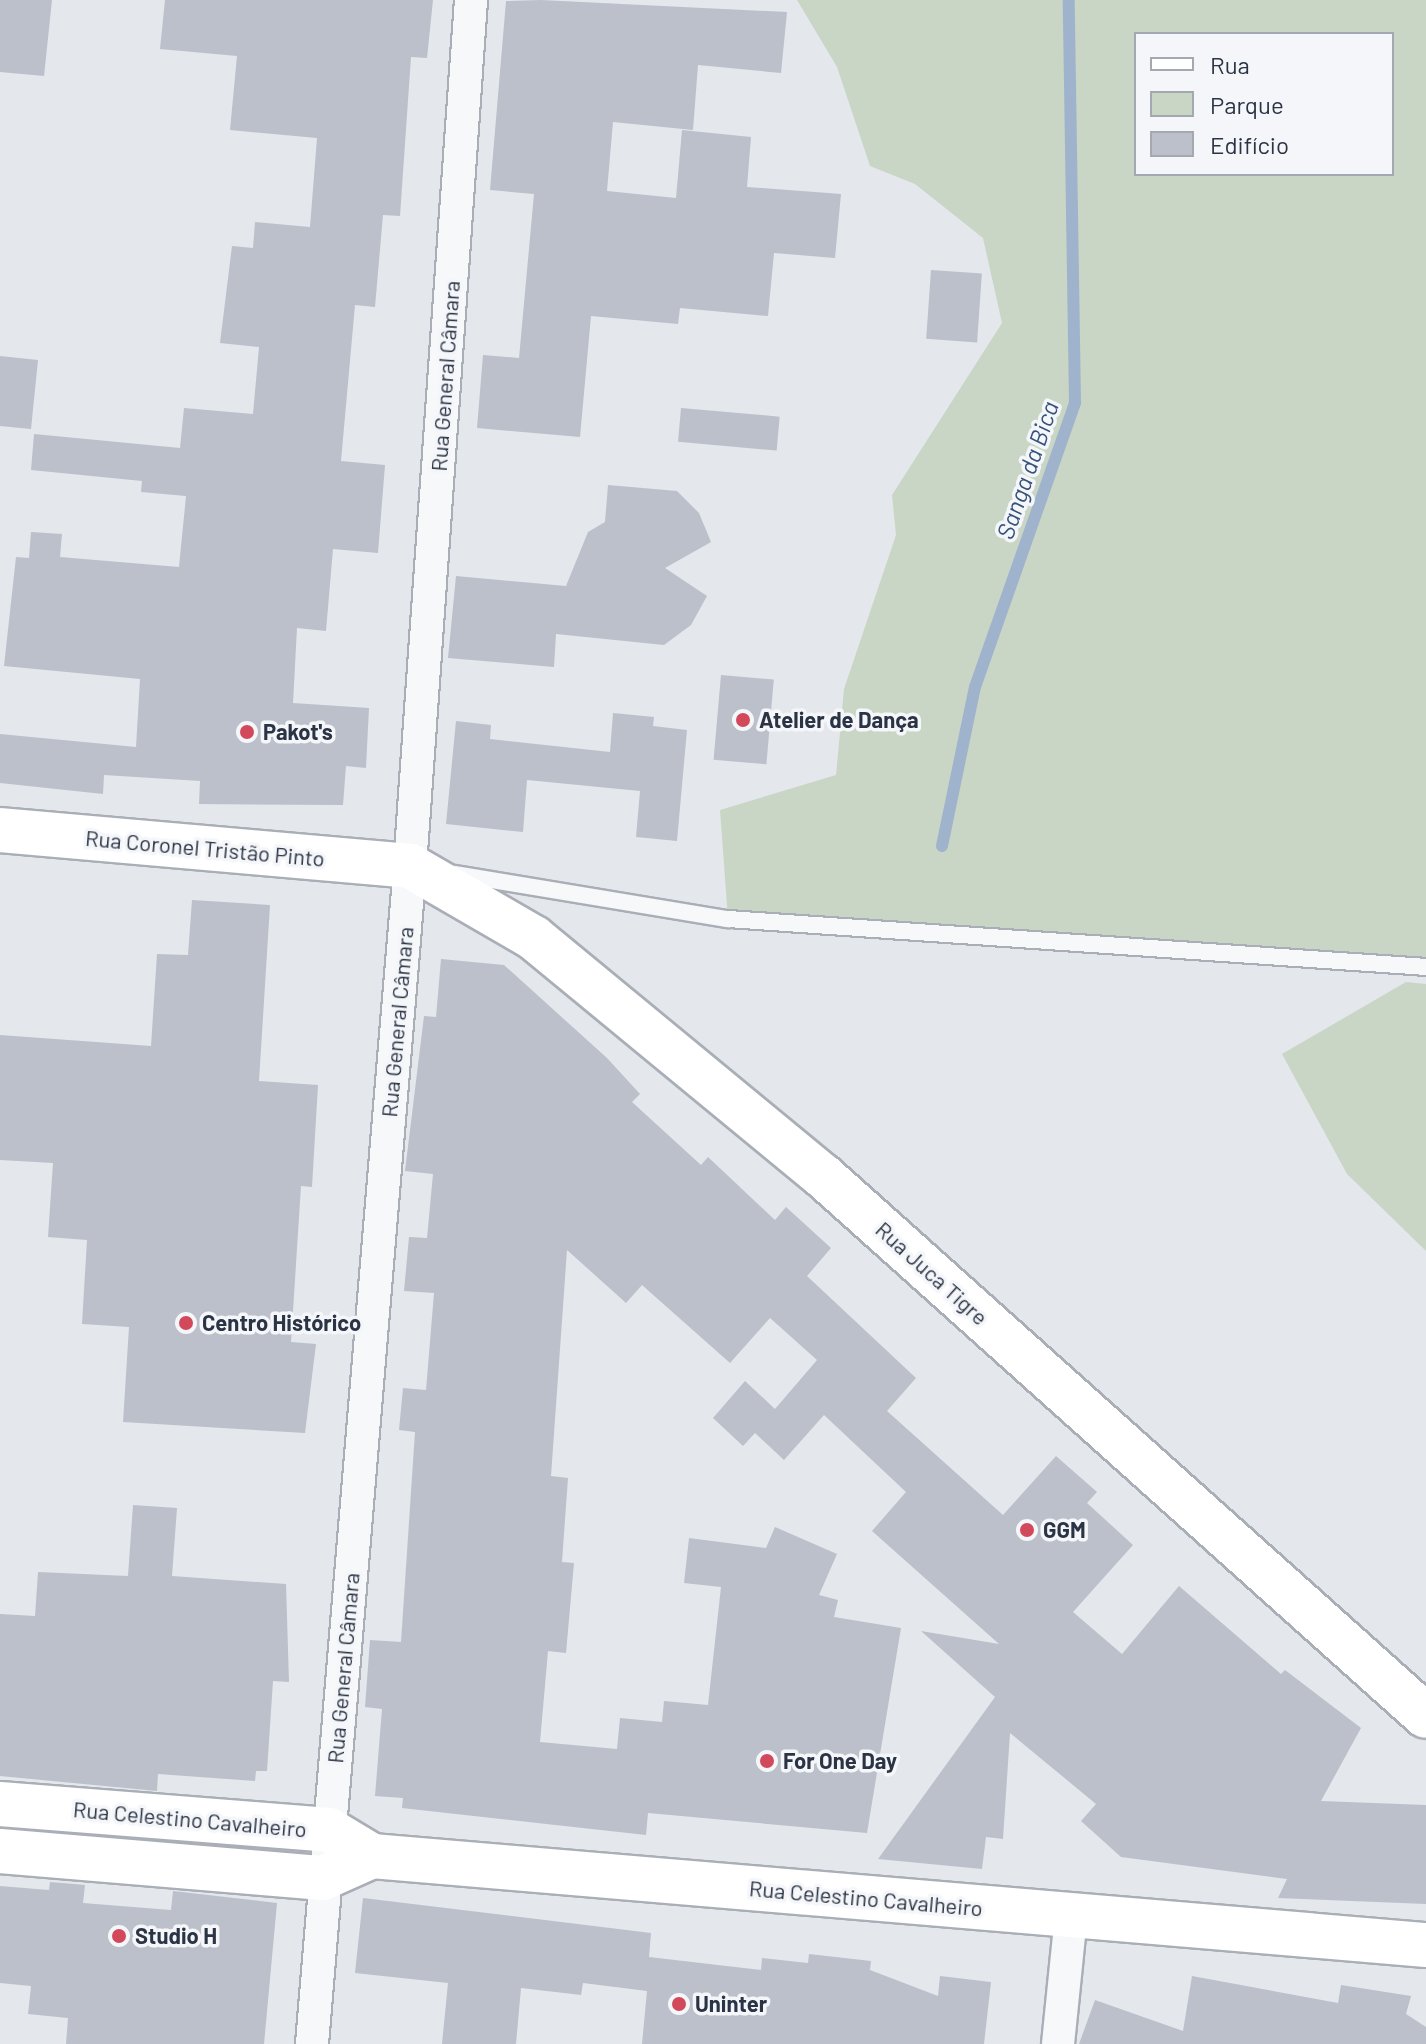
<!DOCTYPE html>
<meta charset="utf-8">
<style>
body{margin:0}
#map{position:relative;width:1426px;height:2044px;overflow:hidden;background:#e4e7ec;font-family:Barlow,sans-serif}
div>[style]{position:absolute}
.green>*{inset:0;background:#c9d6c5;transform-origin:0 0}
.stream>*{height:12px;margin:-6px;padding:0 6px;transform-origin:6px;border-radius:6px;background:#9fb4cc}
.building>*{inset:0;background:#bbc0ca;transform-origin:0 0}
.roads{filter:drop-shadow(2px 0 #a9aeb7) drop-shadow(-2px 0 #a9aeb7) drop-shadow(0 2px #a9aeb7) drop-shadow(0 -2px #a9aeb7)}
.service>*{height:16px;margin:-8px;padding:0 8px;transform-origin:8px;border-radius:8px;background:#f7f8fa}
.minor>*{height:32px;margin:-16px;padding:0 16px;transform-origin:16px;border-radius:16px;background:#f7f8fa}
.secondary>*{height:44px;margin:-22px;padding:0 22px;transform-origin:22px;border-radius:22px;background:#fff}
.dots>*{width:22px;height:22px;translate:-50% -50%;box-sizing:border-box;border:4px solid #f4f6f9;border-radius:50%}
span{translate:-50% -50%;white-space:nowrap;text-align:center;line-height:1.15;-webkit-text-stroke:7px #f4f6f9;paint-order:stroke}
.street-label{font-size:22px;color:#2b3445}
.poi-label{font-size:22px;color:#2b3445;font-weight:700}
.left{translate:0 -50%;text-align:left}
.water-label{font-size:24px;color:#34527a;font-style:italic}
.legend{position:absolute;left:1134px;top:32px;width:260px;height:144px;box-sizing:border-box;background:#f4f6f9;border:2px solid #a4a8b1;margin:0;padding:10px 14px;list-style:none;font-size:24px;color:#2b3445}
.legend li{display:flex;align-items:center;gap:16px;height:40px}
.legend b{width:40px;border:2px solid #a4a8b1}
</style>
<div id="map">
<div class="green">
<div style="clip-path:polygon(evenodd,797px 0,1426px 0,1426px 967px,728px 919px,720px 810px,836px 775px,844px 689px,896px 535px,892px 495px,1002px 323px,983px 238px,915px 184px,870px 166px,837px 67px,797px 0,1136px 34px,1392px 34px,1392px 174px,1136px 174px,1136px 34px)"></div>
<div style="clip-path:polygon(1406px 982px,1426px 984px,1426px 1251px,1347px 1174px,1282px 1054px)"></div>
<div style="left:0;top:1818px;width:234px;height:13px;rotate:5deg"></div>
</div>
<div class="stream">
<div style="left:942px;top:846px;width:162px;rotate:-78.3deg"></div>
<div style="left:975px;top:687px;width:301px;rotate:-70.6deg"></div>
<div style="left:1075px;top:403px;width:403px;rotate:-90.9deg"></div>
</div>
<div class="building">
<div style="clip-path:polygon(0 0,52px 0,44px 76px,0 72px)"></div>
<div style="clip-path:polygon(165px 0,433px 0,427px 58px,411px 57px,400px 216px,383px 215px,375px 307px,355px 305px,341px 461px,385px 465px,378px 553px,333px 549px,326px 631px,297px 628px,293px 703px,369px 708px,366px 768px,346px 766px,343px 805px,199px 804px,200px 781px,104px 775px,103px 794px,0 783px,0 734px,136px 747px,140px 679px,4px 666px,16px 557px,29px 558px,31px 532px,62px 534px,60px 557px,179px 567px,186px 496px,141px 492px,142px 481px,31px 470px,34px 434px,180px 448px,184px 408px,253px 414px,259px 347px,220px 343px,232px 246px,253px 248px,255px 222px,310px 227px,317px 138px,230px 130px,237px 56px,160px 49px)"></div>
<div style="clip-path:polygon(541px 0,787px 12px,781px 73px,698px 65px,693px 130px,613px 122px,607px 191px,676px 198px,682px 130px,751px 137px,747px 187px,841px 194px,835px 258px,774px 253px,768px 316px,680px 308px,678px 324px,591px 316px,580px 437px,477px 428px,483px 355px,519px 358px,534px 194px,490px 190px,506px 1px)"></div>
<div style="left:931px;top:270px;width:51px;height:69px;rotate:4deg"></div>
<div style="clip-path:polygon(0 356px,38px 360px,31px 429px,0 426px)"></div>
<div style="left:681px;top:408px;width:99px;height:34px;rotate:5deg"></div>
<div style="clip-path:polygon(608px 485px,677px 491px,699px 513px,711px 542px,665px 568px,707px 596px,691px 625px,664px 645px,556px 634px,554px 667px,448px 658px,456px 576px,566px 586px,588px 532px,605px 522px)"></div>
<div style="left:721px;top:675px;width:53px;height:85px;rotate:5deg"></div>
<div style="clip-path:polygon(613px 713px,654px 717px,653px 726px,687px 730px,677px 841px,636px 837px,640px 791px,527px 780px,523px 832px,446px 824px,456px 721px,491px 725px,490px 739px,610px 752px)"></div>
<div style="clip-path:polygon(192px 900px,270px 905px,259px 1081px,318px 1085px,312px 1187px,301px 1186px,291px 1342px,316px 1344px,305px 1433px,123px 1422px,129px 1327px,82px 1324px,87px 1240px,48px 1237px,53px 1163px,0 1160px,0 1035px,151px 1046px,157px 954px,188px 955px)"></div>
<div style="clip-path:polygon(441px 959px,504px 965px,607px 1058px,640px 1094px,632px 1102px,701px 1165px,708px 1157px,775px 1220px,786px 1207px,831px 1248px,807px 1276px,916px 1378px,887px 1411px,1003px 1515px,1056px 1456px,1097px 1492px,1087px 1503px,1133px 1545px,1073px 1612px,1122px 1654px,1179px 1586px,1281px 1674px,1285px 1670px,1361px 1728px,1321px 1801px,1426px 1805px,1426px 1904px,1278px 1898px,1287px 1879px,1121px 1857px,1081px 1821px,1096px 1804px,1010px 1733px,1003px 1839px,986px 1837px,982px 1869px,878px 1859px,995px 1697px,921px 1631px,999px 1644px,872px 1531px,906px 1492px,824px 1415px,784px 1460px,755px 1433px,743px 1446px,713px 1418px,745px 1381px,775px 1409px,817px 1360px,770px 1318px,730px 1363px,642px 1285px,626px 1303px,567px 1250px,551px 1476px,568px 1478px,562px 1562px,574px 1563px,566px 1653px,548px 1651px,540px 1742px,617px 1749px,620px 1718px,662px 1722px,664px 1701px,708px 1705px,721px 1587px,684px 1583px,689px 1538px,766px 1548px,775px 1527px,837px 1554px,819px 1595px,838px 1600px,834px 1617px,901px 1628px,867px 1833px,648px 1813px,646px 1835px,402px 1808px,403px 1798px,375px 1796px,382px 1709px,365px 1707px,370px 1640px,401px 1642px,415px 1432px,399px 1430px,403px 1388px,426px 1390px,434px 1293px,404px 1291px,409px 1237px,427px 1238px,433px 1174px,405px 1171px,424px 1016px,436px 1017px)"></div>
<div style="clip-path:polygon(133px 1505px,177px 1508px,172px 1576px,286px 1584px,289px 1682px,273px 1681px,267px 1771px,256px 1771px,255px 1781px,158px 1774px,157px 1791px,0 1776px,0 1614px,35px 1616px,38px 1572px,128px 1576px)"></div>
<div style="clip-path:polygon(50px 1882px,85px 1885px,83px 1903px,171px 1910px,173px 1891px,277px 1903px,264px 2044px,66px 2044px,68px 2018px,28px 2014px,31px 1986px,0 1983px,0 1886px,49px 1890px)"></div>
<div style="clip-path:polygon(363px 1898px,651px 1933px,649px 1957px,761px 1970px,762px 1958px,808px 1963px,809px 1954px,871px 1961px,870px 1970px,938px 1996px,940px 1976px,991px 1982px,984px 2044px,642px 2044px,647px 1991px,583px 1983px,581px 1995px,521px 1988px,516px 2044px,442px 2044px,448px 1983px,355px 1973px)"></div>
<div style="clip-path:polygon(1192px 1976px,1338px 2003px,1341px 1985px,1411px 1996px,1406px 2014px,1426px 2027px,1426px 2044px,1079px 2044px,1095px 2000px,1183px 2031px)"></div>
</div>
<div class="roads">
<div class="service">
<div style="left:455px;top:874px;width:277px;rotate:9.4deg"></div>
<div style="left:728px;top:919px;width:700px;rotate:3.93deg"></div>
</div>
<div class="minor">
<div style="left:312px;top:2044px;width:1182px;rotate:-85.24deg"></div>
<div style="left:410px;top:866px;width:868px;rotate:-85.97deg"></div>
<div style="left:1058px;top:2044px;width:129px;rotate:-84.2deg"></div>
</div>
<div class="secondary">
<div style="left:0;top:830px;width:412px;rotate:5deg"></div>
<div style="left:410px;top:866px;width:143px;rotate:30.1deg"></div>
<div style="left:534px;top:938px;width:374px;rotate:39.5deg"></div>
<div style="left:823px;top:1176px;width:809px;rotate:41.85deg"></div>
<div style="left:0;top:1804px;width:330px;rotate:4.5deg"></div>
<div style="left:329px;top:1830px;width:50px;rotate:31.2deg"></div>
<div style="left:372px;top:1856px;width:1058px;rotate:4.83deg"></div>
<div style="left:0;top:1851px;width:324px;rotate:4.8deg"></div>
<div style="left:323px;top:1878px;width:54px;rotate:-24.2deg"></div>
</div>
</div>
<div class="dots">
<div style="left:743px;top:720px;background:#d1495b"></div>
<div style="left:247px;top:732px;background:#d1495b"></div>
<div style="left:186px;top:1323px;background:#d1495b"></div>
<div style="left:1027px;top:1530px;background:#d1495b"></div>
<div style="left:767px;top:1761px;background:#d1495b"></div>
<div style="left:119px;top:1936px;background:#d1495b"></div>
<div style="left:679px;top:2004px;background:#d1495b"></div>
</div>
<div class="street-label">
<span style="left:445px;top:376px;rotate:-86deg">Rua General Câmara</span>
<span style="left:205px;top:848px;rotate:5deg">Rua Coronel Tristão Pinto</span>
<span style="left:397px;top:1022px;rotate:-85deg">Rua General Câmara</span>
<span style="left:932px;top:1273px;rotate:42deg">Rua Juca Tigre</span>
<span style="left:343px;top:1668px;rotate:-85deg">Rua General Câmara</span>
<span style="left:190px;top:1819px;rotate:5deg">Rua Celestino Cavalheiro</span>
<span style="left:866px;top:1898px;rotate:5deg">Rua Celestino Cavalheiro</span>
</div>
<div class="poi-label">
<span class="left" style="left:759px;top:720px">Atelier de Dança</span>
<span class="left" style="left:263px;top:732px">Pakot's</span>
<span class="left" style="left:202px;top:1323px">Centro Histórico</span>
<span class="left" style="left:1043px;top:1530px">GGM</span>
<span class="left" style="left:783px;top:1761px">For One Day</span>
<span class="left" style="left:135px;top:1936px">Studio H</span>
<span class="left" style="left:695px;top:2004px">Uninter</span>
</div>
<div class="water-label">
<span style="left:1027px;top:470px;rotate:-71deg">Sanga da Bica</span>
</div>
<ul class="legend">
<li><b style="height:10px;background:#fff"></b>Rua</li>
<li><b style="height:22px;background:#c9d6c5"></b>Parque</li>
<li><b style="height:22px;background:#bbc0ca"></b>Edifício</li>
</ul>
</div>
